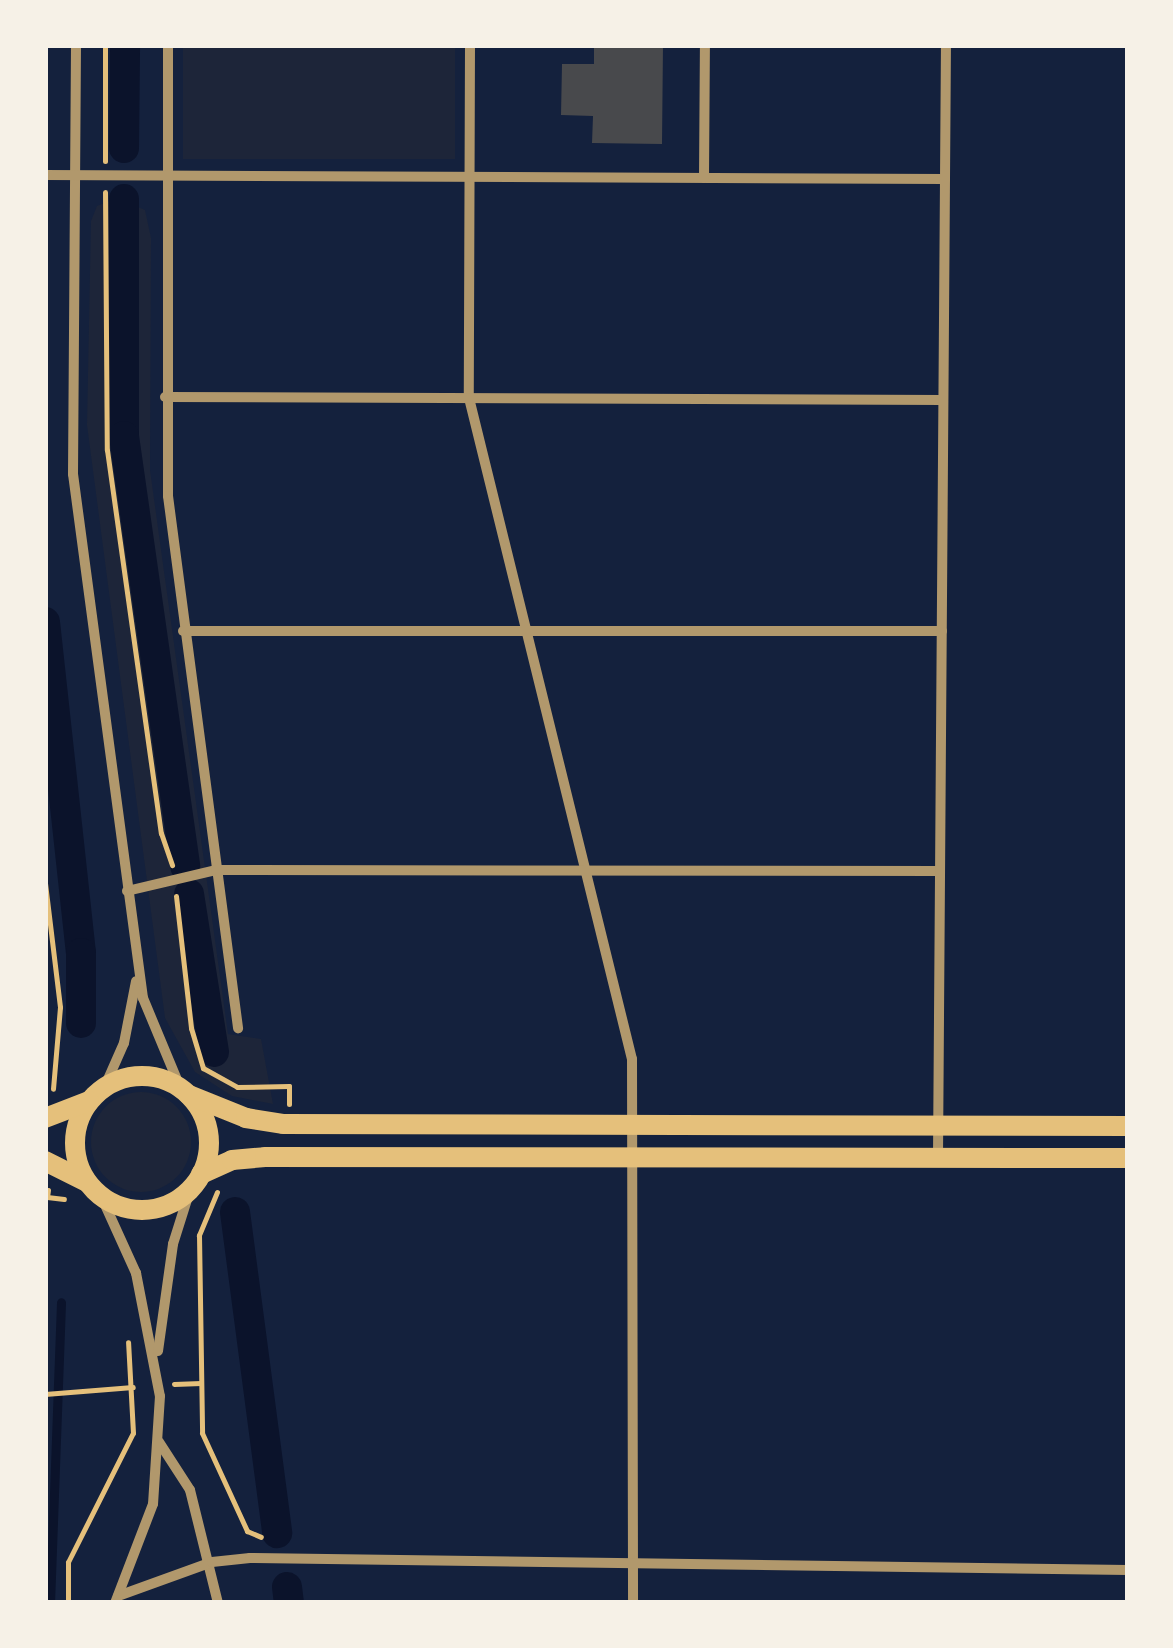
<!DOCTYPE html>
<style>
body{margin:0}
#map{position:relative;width:1173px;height:1648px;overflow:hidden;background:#14213d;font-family:"Asap Condensed",sans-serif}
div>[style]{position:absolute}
.green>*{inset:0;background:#1d2539;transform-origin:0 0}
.round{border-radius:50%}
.stream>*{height:9px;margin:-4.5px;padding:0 4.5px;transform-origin:4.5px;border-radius:4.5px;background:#0b132b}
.canal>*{height:30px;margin:-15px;padding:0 15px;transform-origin:15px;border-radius:15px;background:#0b132b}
.building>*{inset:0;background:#48494c}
.path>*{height:5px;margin:-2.5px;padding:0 2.5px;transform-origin:2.5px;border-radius:2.5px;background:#e5c07b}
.minor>*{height:10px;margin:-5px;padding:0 5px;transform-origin:5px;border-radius:5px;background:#b1986c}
.secondary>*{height:20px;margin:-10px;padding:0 10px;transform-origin:10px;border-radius:10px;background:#e5c07b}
.secondary>.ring{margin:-10px;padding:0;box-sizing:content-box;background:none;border:20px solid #e5c07b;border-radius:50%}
span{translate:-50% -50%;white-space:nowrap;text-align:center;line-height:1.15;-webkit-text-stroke:10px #f6f1e7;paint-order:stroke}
.frame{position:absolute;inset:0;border:48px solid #f6f1e7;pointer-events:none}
</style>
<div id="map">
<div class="green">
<div style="left:183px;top:45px;width:272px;height:114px"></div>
<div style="clip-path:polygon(117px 198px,145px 210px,151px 238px,150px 470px,228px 1034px,261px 1039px,273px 1104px,232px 1096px,195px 1072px,165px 1018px,87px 425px,91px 221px,97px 206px)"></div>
<div class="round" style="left:91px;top:1092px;width:100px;height:100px"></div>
</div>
<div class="stream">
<div style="left:50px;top:1603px;width:301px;rotate:-87.9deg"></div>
</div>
<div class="canal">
<div style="left:124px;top:148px;width:103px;rotate:-89.4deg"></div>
<div style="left:124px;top:199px;width:237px;rotate:90deg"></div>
<div style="left:124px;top:436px;width:435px;rotate:81.9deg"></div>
<div style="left:45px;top:622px;width:333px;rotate:83.8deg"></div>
<div style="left:81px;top:953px;width:70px;rotate:90deg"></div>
<div style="left:189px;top:894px;width:160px;rotate:81deg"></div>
<div style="left:235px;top:1212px;width:324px;rotate:82.5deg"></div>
<div style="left:287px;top:1587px;width:16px;rotate:83deg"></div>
</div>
<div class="building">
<div style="clip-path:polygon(594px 45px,663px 45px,662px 144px,592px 143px,593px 116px,561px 115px,562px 64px,594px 64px)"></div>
</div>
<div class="path">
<div style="left:105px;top:161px;width:116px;rotate:-90deg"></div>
<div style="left:105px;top:192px;width:258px;rotate:89.6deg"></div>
<div style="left:107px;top:450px;width:387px;rotate:82deg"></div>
<div style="left:161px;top:833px;width:34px;rotate:71deg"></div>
<div style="left:45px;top:883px;width:125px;rotate:83.1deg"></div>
<div style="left:60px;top:1007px;width:82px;rotate:94.9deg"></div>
<div style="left:176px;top:896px;width:133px;rotate:83.5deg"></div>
<div style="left:191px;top:1028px;width:42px;rotate:73.3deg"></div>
<div style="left:203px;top:1068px;width:39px;rotate:29deg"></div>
<div style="left:237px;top:1087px;width:52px;rotate:-1.1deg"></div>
<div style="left:289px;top:1086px;width:18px;rotate:90deg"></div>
<div style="left:48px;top:1190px;width:7px;rotate:98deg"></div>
<div style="left:47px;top:1197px;width:17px;rotate:7deg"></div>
<div style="left:217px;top:1192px;width:47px;rotate:112.7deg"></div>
<div style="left:199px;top:1235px;width:198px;rotate:89.1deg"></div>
<div style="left:202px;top:1433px;width:108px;rotate:65.3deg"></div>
<div style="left:247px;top:1531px;width:15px;rotate:23deg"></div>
<div style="left:174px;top:1384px;width:27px;rotate:-2deg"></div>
<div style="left:45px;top:1394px;width:88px;rotate:-4.5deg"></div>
<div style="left:68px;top:1603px;width:41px;rotate:-90deg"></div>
<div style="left:68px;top:1562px;width:144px;rotate:-63.3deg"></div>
<div style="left:133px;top:1433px;width:91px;rotate:-93.1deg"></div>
</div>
<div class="minor">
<div style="left:76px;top:45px;width:429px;rotate:90.4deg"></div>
<div style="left:73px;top:474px;width:529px;rotate:82.39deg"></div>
<div style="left:143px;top:998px;width:96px;rotate:67.4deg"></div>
<div style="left:168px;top:45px;width:451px;rotate:90deg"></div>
<div style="left:168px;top:496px;width:537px;rotate:82.5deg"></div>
<div style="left:470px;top:45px;width:353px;rotate:90.2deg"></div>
<div style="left:469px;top:398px;width:681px;rotate:76.15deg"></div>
<div style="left:632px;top:1059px;width:544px;rotate:89.89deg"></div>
<div style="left:45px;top:175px;width:900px;rotate:0.25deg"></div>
<div style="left:704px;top:178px;width:133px;rotate:-89.6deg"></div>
<div style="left:165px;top:397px;width:778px;rotate:0.22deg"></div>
<div style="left:183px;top:631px;width:759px"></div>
<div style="left:127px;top:891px;width:91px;rotate:-13.3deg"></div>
<div style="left:216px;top:870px;width:724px;rotate:0.08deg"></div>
<div style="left:105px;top:1086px;width:47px;rotate:-66.2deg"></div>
<div style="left:124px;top:1043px;width:63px;rotate:-79deg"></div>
<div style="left:938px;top:1157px;width:1112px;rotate:-89.59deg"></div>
<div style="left:101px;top:1196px;width:85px;rotate:65.6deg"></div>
<div style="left:136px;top:1273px;width:125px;rotate:79deg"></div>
<div style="left:160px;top:1396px;width:108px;rotate:93.7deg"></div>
<div style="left:153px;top:1504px;width:106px;rotate:111deg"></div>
<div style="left:158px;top:1351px;width:108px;rotate:-82deg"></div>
<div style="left:173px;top:1244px;width:57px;rotate:-72.5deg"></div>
<div style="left:159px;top:1442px;width:57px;rotate:57.1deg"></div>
<div style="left:190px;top:1490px;width:116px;rotate:76.1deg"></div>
<div style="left:118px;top:1596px;width:100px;rotate:-19.9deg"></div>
<div style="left:212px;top:1562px;width:38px;rotate:-6deg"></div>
<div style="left:250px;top:1558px;width:878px;rotate:0.78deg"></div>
</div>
<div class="secondary">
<div class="ring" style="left:75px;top:1076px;width:114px;height:114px"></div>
<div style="left:189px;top:1095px;width:61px;rotate:22deg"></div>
<div style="left:246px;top:1118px;width:37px;rotate:9deg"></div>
<div style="left:283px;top:1124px;width:845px;rotate:0.14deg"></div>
<div style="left:45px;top:1118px;width:47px;rotate:-21.1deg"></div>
<div style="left:45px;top:1161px;width:47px;rotate:26.6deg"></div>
<div style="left:201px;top:1174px;width:34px;rotate:-24deg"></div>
<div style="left:232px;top:1160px;width:33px;rotate:-5deg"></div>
<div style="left:265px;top:1157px;width:863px;rotate:0.07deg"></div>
</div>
<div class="frame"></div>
</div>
